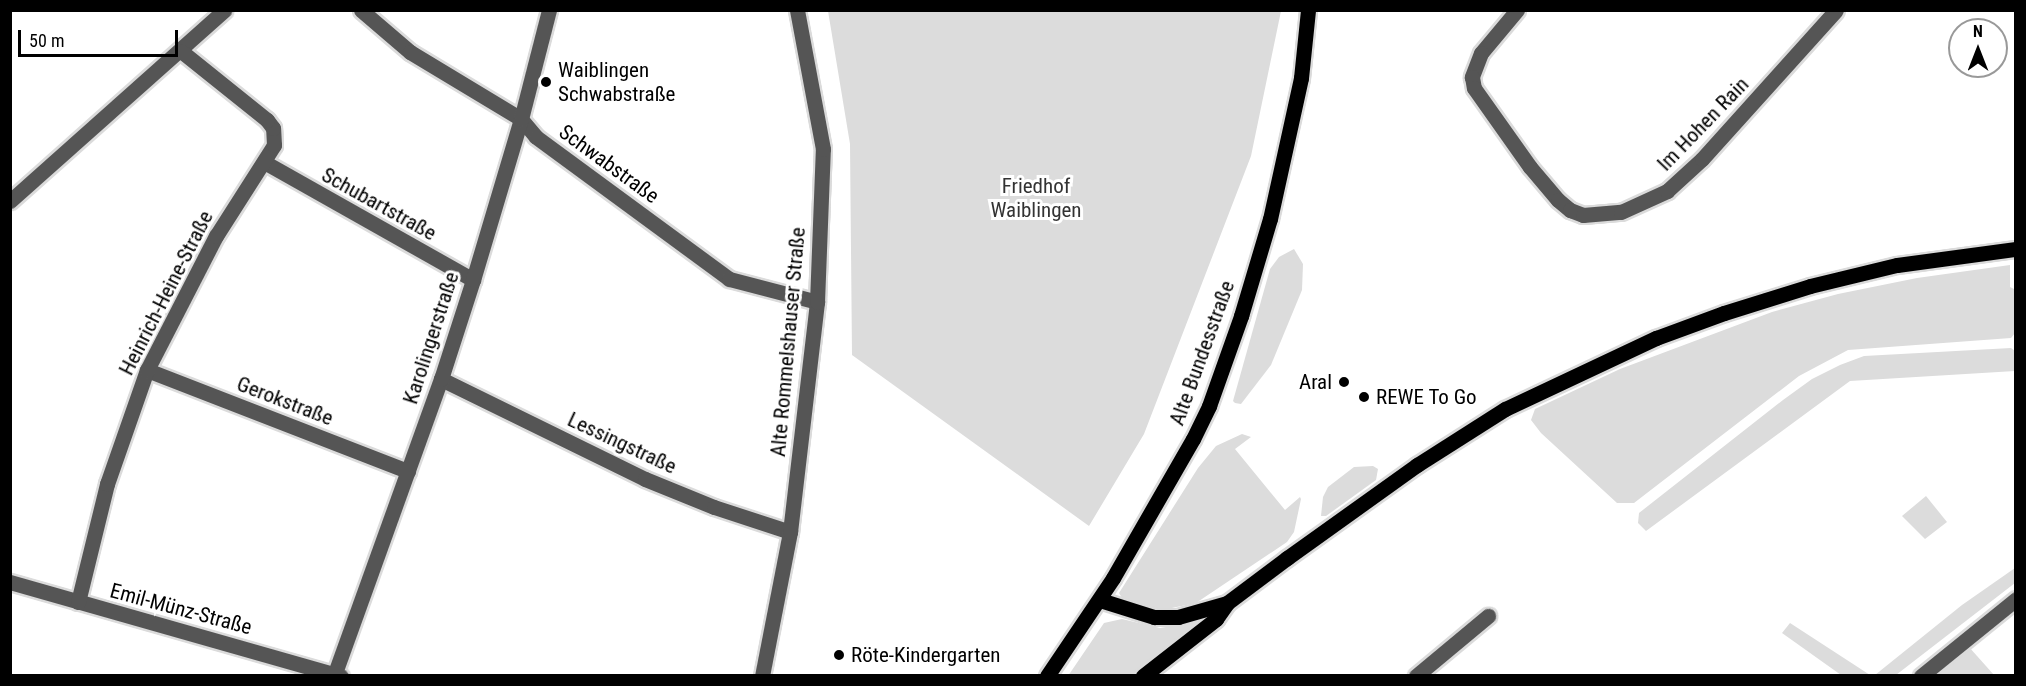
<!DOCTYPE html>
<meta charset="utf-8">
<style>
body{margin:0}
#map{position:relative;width:2026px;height:686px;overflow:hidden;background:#fff;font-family:"Roboto Condensed",sans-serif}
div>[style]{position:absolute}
.green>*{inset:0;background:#dcdcdc}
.roads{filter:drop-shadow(2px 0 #dbdbdb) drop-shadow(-2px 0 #dbdbdb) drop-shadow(0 2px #dbdbdb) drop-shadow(0 -2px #dbdbdb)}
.minor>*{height:15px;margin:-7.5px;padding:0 7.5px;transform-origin:7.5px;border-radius:7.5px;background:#555}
.major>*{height:15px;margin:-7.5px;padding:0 7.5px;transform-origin:7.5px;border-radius:7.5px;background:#000}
.dots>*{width:16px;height:16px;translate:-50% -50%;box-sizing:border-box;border:3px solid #fff;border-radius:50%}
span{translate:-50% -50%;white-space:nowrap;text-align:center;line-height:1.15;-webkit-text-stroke:6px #fff;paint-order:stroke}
.poi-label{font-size:21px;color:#000}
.left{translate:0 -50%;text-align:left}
.right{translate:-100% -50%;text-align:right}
.street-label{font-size:21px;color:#000}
.park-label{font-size:21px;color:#333}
.frame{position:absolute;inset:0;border:12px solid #000;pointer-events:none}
.north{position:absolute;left:1948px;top:18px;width:60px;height:60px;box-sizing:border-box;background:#fff;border:2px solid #999;border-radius:50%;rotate:0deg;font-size:16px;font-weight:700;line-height:24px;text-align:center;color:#000}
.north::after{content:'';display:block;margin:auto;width:21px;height:27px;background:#000;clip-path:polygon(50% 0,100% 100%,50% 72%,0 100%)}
.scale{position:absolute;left:18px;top:30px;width:160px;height:27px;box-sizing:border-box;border:3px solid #000;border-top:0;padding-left:8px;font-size:18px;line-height:21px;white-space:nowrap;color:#000;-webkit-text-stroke:4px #fff;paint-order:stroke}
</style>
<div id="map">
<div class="green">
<div style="clip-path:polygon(828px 11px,1281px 11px,1251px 156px,1144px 434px,1089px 526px,852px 355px,850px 144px)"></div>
<div style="clip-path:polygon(1294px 249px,1303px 264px,1302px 290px,1271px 365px,1241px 404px,1235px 403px,1233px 401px,1270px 269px,1279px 257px)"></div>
<div style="clip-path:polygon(2010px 265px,2010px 287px,2016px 290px,2015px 333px,2011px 338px,1848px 350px,1799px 376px,1634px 503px,1617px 503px,1541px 433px,1531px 420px,1535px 409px,1620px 369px,1772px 312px,1838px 294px,1917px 278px)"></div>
<div style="clip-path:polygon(2011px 348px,2015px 351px,2015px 371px,1850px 381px,1646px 531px,1638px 523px,1639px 513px,1783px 400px,1812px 379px,1840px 365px,1864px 356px)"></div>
<div style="clip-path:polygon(1242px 434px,1251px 437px,1235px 449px,1285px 510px,1300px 497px,1301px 499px,1294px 532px,1287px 542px,1196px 603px,1167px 609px,1146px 607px,1122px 598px,1119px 593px,1198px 468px,1216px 446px)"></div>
<div style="clip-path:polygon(1373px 466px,1378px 469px,1376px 480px,1326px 516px,1321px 516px,1323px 497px,1328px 487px,1354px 467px)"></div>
<div style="clip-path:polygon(1926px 496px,1947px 522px,1925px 539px,1902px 516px)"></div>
<div style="clip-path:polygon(2015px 568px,2015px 583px,1896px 675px,1875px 675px,1962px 605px)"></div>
<div style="clip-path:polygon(1122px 619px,1160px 628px,1207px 620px,1133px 675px,1068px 676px,1104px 623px)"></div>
<div style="clip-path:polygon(1790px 623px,1870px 675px,1841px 675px,1782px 633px)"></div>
<div style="clip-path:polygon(1969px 647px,1994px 675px,1932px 676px)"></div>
</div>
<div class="roads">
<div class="minor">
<div style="left:361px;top:10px;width:65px;rotate:40.6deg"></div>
<div style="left:410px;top:52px;width:130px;rotate:31.1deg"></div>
<div style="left:521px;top:119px;width:23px;rotate:50deg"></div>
<div style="left:536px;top:137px;width:240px;rotate:36.3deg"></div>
<div style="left:729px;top:279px;width:91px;rotate:14.6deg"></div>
<div style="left:1517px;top:10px;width:56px;rotate:129.9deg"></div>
<div style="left:1481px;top:53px;width:26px;rotate:111deg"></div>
<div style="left:1472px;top:77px;width:11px;rotate:80deg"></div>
<div style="left:1474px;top:88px;width:97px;rotate:54.7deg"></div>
<div style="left:1530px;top:167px;width:43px;rotate:49.7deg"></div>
<div style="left:1558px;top:200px;width:16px;rotate:40deg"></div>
<div style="left:1570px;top:210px;width:14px;rotate:21deg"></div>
<div style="left:1583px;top:215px;width:38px;rotate:-5deg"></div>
<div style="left:1621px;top:212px;width:51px;rotate:-24.5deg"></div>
<div style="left:1667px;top:191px;width:47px;rotate:-42.4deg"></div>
<div style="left:1702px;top:159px;width:200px;rotate:-48deg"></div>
<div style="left:264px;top:162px;width:240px;rotate:29.4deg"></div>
<div style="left:10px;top:201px;width:287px;rotate:-41.7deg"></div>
<div style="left:147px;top:370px;width:280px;rotate:21.2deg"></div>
<div style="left:441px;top:379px;width:227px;rotate:26.1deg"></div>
<div style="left:645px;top:479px;width:74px;rotate:22.1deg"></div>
<div style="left:714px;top:507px;width:80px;rotate:18.2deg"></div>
<div style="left:10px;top:582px;width:344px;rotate:15.9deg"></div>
<div style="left:78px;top:602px;width:122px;rotate:-76.2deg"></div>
<div style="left:107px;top:484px;width:121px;rotate:-70.7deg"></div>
<div style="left:147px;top:370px;width:151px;rotate:-62.8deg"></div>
<div style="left:216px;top:236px;width:108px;rotate:-57.5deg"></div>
<div style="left:274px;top:145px;width:17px;rotate:-93deg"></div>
<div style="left:273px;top:128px;width:10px;rotate:-127deg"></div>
<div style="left:267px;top:120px;width:110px;rotate:-141.3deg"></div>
<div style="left:335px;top:673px;width:313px;rotate:-70.2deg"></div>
<div style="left:441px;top:379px;width:104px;rotate:-72.1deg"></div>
<div style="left:473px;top:280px;width:168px;rotate:-73.4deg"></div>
<div style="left:521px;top:119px;width:113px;rotate:-75.6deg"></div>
<div style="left:762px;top:676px;width:147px;rotate:-79deg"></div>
<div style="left:790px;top:532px;width:232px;rotate:-83.3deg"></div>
<div style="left:817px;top:302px;width:153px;rotate:-87.8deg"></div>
<div style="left:823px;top:149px;width:141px;rotate:-100.6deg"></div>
<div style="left:1416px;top:676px;width:94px;rotate:-39.8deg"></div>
<div style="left:1921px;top:676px;width:122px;rotate:-39deg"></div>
</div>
<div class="major">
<div style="left:1100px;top:600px;width:57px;rotate:17.5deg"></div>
<div style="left:1154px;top:617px;width:24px"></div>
<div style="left:1178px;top:617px;width:51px;rotate:-15.9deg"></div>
<div style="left:1047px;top:676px;width:118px;rotate:-56deg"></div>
<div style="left:1113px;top:578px;width:160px;rotate:-60.1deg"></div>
<div style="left:1193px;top:439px;width:37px;rotate:-64deg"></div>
<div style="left:1209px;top:406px;width:96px;rotate:-70.4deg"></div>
<div style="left:1241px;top:316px;width:101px;rotate:-73.4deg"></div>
<div style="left:1270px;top:219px;width:144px;rotate:-77.6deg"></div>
<div style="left:1301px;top:78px;width:68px;rotate:-84.1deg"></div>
<div style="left:1143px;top:676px;width:93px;rotate:-38deg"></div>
<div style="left:1216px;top:619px;width:19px;rotate:-55deg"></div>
<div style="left:1227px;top:603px;width:75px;rotate:-36.9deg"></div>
<div style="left:1287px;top:558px;width:160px;rotate:-35.6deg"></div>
<div style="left:1417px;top:465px;width:104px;rotate:-32.5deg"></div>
<div style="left:1505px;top:409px;width:167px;rotate:-25.2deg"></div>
<div style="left:1656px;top:338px;width:72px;rotate:-20.2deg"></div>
<div style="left:1724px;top:313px;width:90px;rotate:-17.4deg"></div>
<div style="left:1810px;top:286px;width:89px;rotate:-13.6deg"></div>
<div style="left:1897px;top:265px;width:120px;rotate:-7.7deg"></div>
</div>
</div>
<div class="dots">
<div style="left:546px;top:82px;background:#000"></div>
<div style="left:1344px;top:382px;background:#000"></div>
<div style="left:1364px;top:397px;background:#000"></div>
<div style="left:839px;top:655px;background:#000"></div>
</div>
<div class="poi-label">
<span class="left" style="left:558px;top:82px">Waiblingen<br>Schwabstraße</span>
<span class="right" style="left:1332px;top:382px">Aral</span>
<span class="left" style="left:1376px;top:397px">REWE To Go</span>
<span class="left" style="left:851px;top:655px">Röte-Kindergarten</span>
</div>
<div class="street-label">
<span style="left:1703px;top:124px;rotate:-46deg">Im Hohen Rain</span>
<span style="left:609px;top:164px;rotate:36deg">Schwabstraße</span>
<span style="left:379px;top:204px;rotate:29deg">Schubartstraße</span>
<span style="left:166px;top:293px;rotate:-63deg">Heinrich-Heine-Straße</span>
<span style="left:431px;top:338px;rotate:-72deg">Karolingerstraße</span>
<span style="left:788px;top:342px;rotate:-85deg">Alte Rommelshauser Straße</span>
<span style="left:1202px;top:353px;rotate:-70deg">Alte Bundesstraße</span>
<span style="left:285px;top:401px;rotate:21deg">Gerokstraße</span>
<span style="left:622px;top:443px;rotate:25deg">Lessingstraße</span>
<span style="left:181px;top:609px;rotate:15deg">Emil-Münz-Straße</span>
</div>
<div class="park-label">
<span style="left:1036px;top:198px">Friedhof<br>Waiblingen</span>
</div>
<div class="frame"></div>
<div class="north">N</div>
<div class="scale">50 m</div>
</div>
